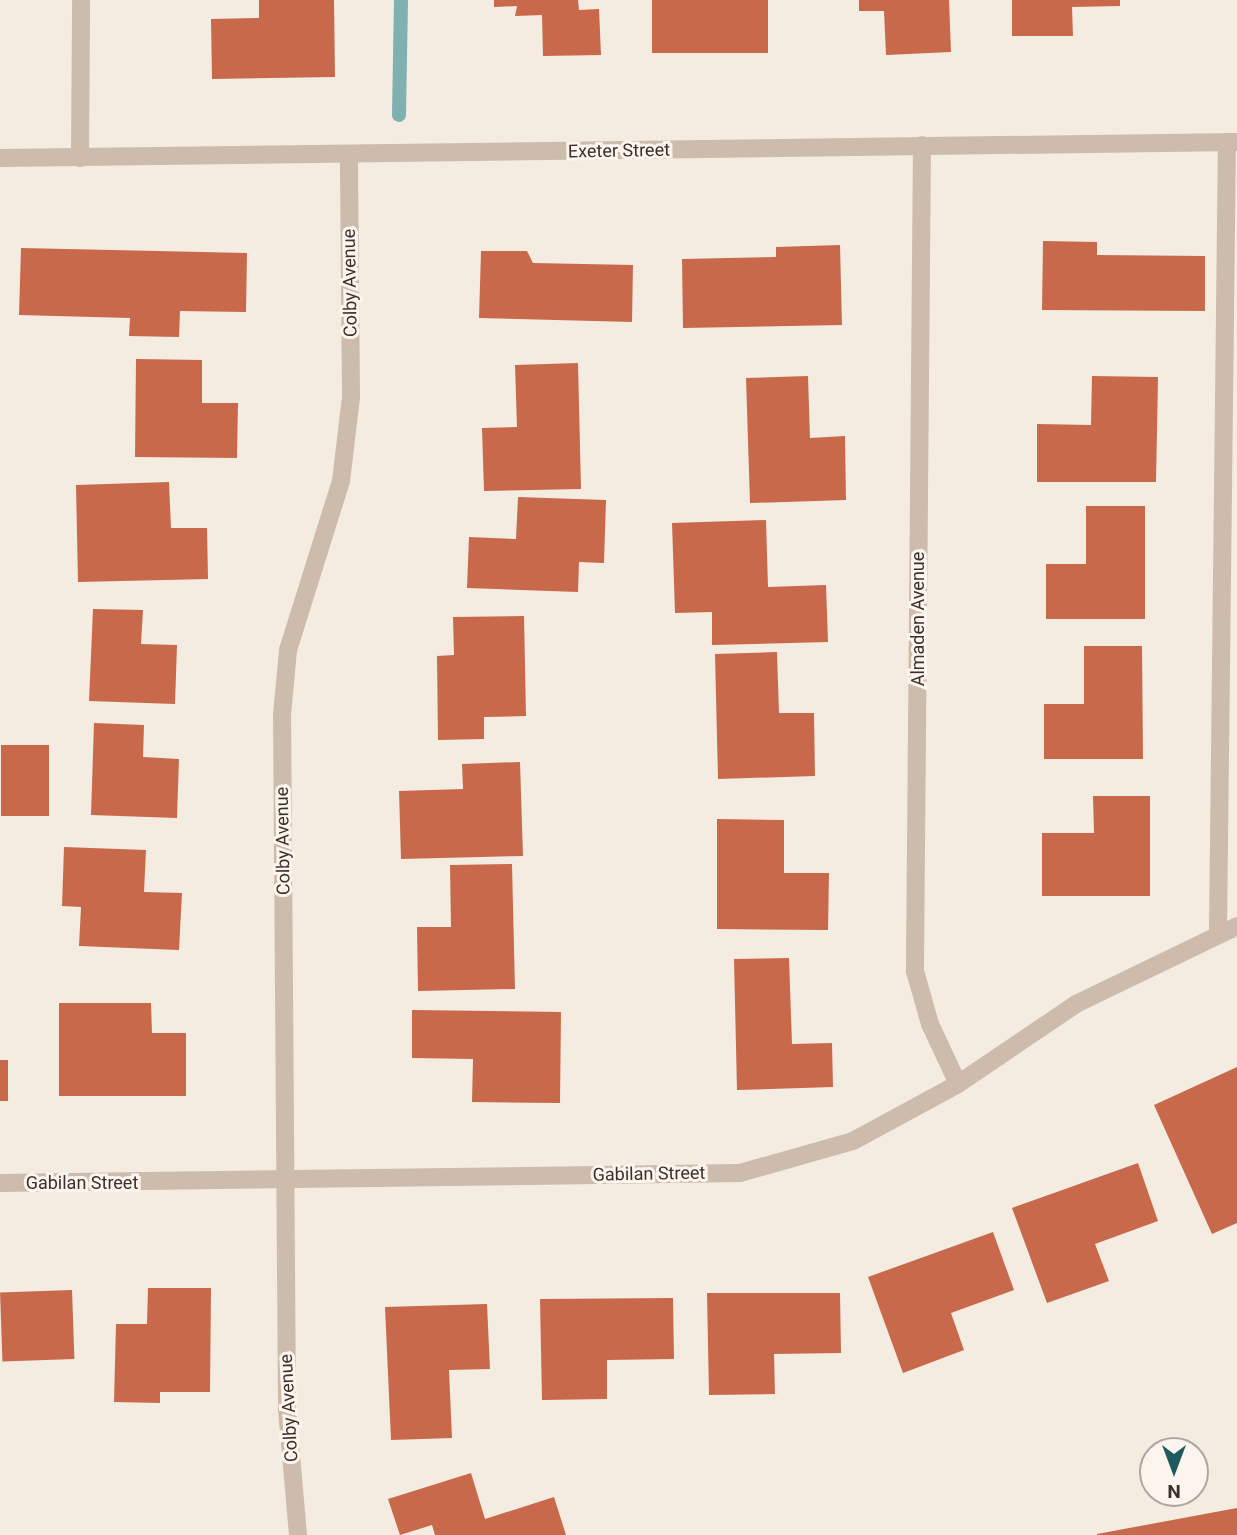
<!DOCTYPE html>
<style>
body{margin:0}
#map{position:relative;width:1237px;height:1535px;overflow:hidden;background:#f4ebe1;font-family:Roboto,sans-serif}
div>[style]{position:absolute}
.stream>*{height:14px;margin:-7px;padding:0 7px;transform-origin:7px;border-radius:7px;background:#7fb0b2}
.building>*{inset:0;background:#c8694b;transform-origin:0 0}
.lane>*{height:18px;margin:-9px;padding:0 9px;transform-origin:9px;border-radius:9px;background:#cdbbac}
.street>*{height:18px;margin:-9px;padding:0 9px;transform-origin:9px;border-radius:9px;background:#cdbbac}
span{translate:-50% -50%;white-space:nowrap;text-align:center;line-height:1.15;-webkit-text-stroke:6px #fbf5ee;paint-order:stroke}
.street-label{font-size:18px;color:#3b302b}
.north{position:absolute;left:1139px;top:1437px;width:70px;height:70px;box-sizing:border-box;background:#fbf5ee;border:2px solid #aea6a0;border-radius:50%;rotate:180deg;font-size:19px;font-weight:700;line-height:28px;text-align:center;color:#3b302b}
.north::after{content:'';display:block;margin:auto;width:24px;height:32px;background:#1f5a5e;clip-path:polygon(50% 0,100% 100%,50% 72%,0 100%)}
</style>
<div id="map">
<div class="stream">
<div style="left:399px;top:115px;width:115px;rotate:-89deg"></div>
</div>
<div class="building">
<div style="clip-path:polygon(259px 0,334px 0,335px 77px,212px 79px,211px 19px,259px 18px)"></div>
<div style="clip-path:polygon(494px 0,578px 0,579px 10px,599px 9px,601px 55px,543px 56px,542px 15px,515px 16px,517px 6px,494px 7px)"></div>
<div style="left:652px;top:0;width:116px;height:53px"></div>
<div style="clip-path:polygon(859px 0,949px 0,951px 52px,886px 55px,884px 11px,859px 11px)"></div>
<div style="clip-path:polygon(1012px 0,1120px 0,1120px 6px,1072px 7px,1073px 36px,1012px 36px)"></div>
<div style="clip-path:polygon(1043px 241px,1097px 242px,1097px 255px,1205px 256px,1205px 311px,1042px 310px)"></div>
<div style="clip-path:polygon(840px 245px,842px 325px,683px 328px,682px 259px,776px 257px,776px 247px)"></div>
<div style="clip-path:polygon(21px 248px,247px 253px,246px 312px,180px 311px,179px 337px,129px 336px,130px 318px,19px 315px)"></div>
<div style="clip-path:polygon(481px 251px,527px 251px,533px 263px,633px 265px,632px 322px,479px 318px)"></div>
<div style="clip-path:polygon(136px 359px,202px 360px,202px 403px,238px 403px,237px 458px,135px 457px)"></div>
<div style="clip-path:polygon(578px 363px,581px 489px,484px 491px,482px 428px,517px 427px,515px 365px)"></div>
<div style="clip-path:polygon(808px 376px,810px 438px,845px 436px,846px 500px,750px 503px,746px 378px)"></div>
<div style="clip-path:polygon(1092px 376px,1158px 377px,1156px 482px,1037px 482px,1037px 424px,1091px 425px)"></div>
<div style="clip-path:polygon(169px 482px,171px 528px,207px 528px,208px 579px,78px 582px,76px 485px)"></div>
<div style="clip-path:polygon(518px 497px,606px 500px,604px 563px,579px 562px,578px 592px,467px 588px,469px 537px,516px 539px)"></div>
<div style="clip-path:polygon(1086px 506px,1145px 506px,1145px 619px,1046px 619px,1046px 564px,1086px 564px)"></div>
<div style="clip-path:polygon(766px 520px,768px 587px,826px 585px,828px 642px,712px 645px,712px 612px,675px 613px,672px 523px)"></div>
<div style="clip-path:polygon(93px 609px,143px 610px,141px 644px,177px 645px,175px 704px,89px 701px)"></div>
<div style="clip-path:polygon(524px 616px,526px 716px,484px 717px,484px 739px,438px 740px,437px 656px,454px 655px,453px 617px)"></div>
<div style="clip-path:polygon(1084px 646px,1142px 646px,1143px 759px,1044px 759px,1044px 704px,1084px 704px)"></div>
<div style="clip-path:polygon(777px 652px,779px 713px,814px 713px,815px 776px,718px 779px,715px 654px)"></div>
<div style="clip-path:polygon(94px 723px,144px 725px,143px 757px,179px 759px,177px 818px,91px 815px)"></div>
<div style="left:1px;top:745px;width:48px;height:71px"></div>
<div style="clip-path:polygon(520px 762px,523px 856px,401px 859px,399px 791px,463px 789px,462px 764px)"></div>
<div style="clip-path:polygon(1093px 796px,1150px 796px,1150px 896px,1042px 896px,1042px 833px,1094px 833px)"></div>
<div style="clip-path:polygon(717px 819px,784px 820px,784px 873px,829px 873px,828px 930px,717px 929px)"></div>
<div style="clip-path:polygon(64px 847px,146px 850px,144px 892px,182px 893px,179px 950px,79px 946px,81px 907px,62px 906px)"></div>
<div style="clip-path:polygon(512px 864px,515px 989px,418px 991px,417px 927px,451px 927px,450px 865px)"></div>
<div style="clip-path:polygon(789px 958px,792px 1044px,832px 1043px,833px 1087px,737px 1090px,734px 959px)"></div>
<div style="clip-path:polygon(59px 1003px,151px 1003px,152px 1033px,186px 1033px,186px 1096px,59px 1096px)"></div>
<div style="clip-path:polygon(412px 1010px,561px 1012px,560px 1103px,472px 1102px,473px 1059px,412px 1058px)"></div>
<div style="left:0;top:1060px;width:8px;height:41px"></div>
<div style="clip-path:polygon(1237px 1067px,1237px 1223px,1212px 1234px,1154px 1105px)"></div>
<div style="clip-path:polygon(1138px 1163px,1158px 1221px,1095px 1244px,1109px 1281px,1047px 1303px,1012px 1208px)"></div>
<div style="clip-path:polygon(993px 1232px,1014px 1290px,951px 1313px,964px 1350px,903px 1373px,868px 1277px)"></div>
<div style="clip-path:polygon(148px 1288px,211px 1288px,210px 1392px,160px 1392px,160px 1403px,114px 1402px,116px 1324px,147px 1324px)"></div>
<div style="left:72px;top:1290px;width:69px;height:72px;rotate:88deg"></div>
<div style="clip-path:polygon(707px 1293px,840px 1293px,841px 1353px,774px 1354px,775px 1394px,709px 1395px)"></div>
<div style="clip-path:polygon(673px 1298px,674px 1359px,607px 1360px,607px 1399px,542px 1400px,540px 1299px)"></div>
<div style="clip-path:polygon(487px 1304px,490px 1369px,449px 1370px,452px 1438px,391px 1440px,385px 1307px)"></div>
<div style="clip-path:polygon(471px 1473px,485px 1519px,554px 1497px,566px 1535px,435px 1535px,432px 1525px,400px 1535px,388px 1499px)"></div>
<div style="clip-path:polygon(1237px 1508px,1237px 1535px,1097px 1535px,1097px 1534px)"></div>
</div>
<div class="lane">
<div style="left:1218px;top:930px;width:788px;rotate:-89.35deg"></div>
</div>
<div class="street">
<div style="left:922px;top:145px;width:826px;rotate:90.49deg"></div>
<div style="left:915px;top:971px;width:55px;rotate:74.2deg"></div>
<div style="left:930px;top:1024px;width:66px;rotate:65deg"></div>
<div style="left:0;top:158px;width:1237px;rotate:-0.74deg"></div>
<div style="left:80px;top:158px;width:158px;rotate:-89.6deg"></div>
<div style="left:0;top:1183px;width:740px;rotate:-0.77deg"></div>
<div style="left:740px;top:1173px;width:117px;rotate:-15.8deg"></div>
<div style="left:853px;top:1141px;width:119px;rotate:-28.5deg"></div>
<div style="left:958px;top:1084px;width:143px;rotate:-34.1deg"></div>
<div style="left:1076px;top:1004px;width:179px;rotate:-25.8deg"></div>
<div style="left:298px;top:1535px;width:127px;rotate:-95deg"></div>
<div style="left:287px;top:1408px;width:693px;rotate:-90.41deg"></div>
<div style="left:282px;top:715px;width:65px;rotate:-84.7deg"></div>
<div style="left:288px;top:650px;width:177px;rotate:-72.6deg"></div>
<div style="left:341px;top:481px;width:85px;rotate:-83.2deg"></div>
<div style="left:351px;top:397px;width:242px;rotate:-90.5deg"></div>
</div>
<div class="street-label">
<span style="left:619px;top:151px;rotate:-1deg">Exeter Street</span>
<span style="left:350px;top:283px;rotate:-91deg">Colby Avenue</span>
<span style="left:918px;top:619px;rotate:-90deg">Almaden Avenue</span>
<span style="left:283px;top:841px;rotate:-91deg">Colby Avenue</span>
<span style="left:649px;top:1174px;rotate:-1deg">Gabilan Street</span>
<span style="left:82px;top:1183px">Gabilan Street</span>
<span style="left:289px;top:1408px;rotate:-93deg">Colby Avenue</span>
</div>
<div class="north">N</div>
</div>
